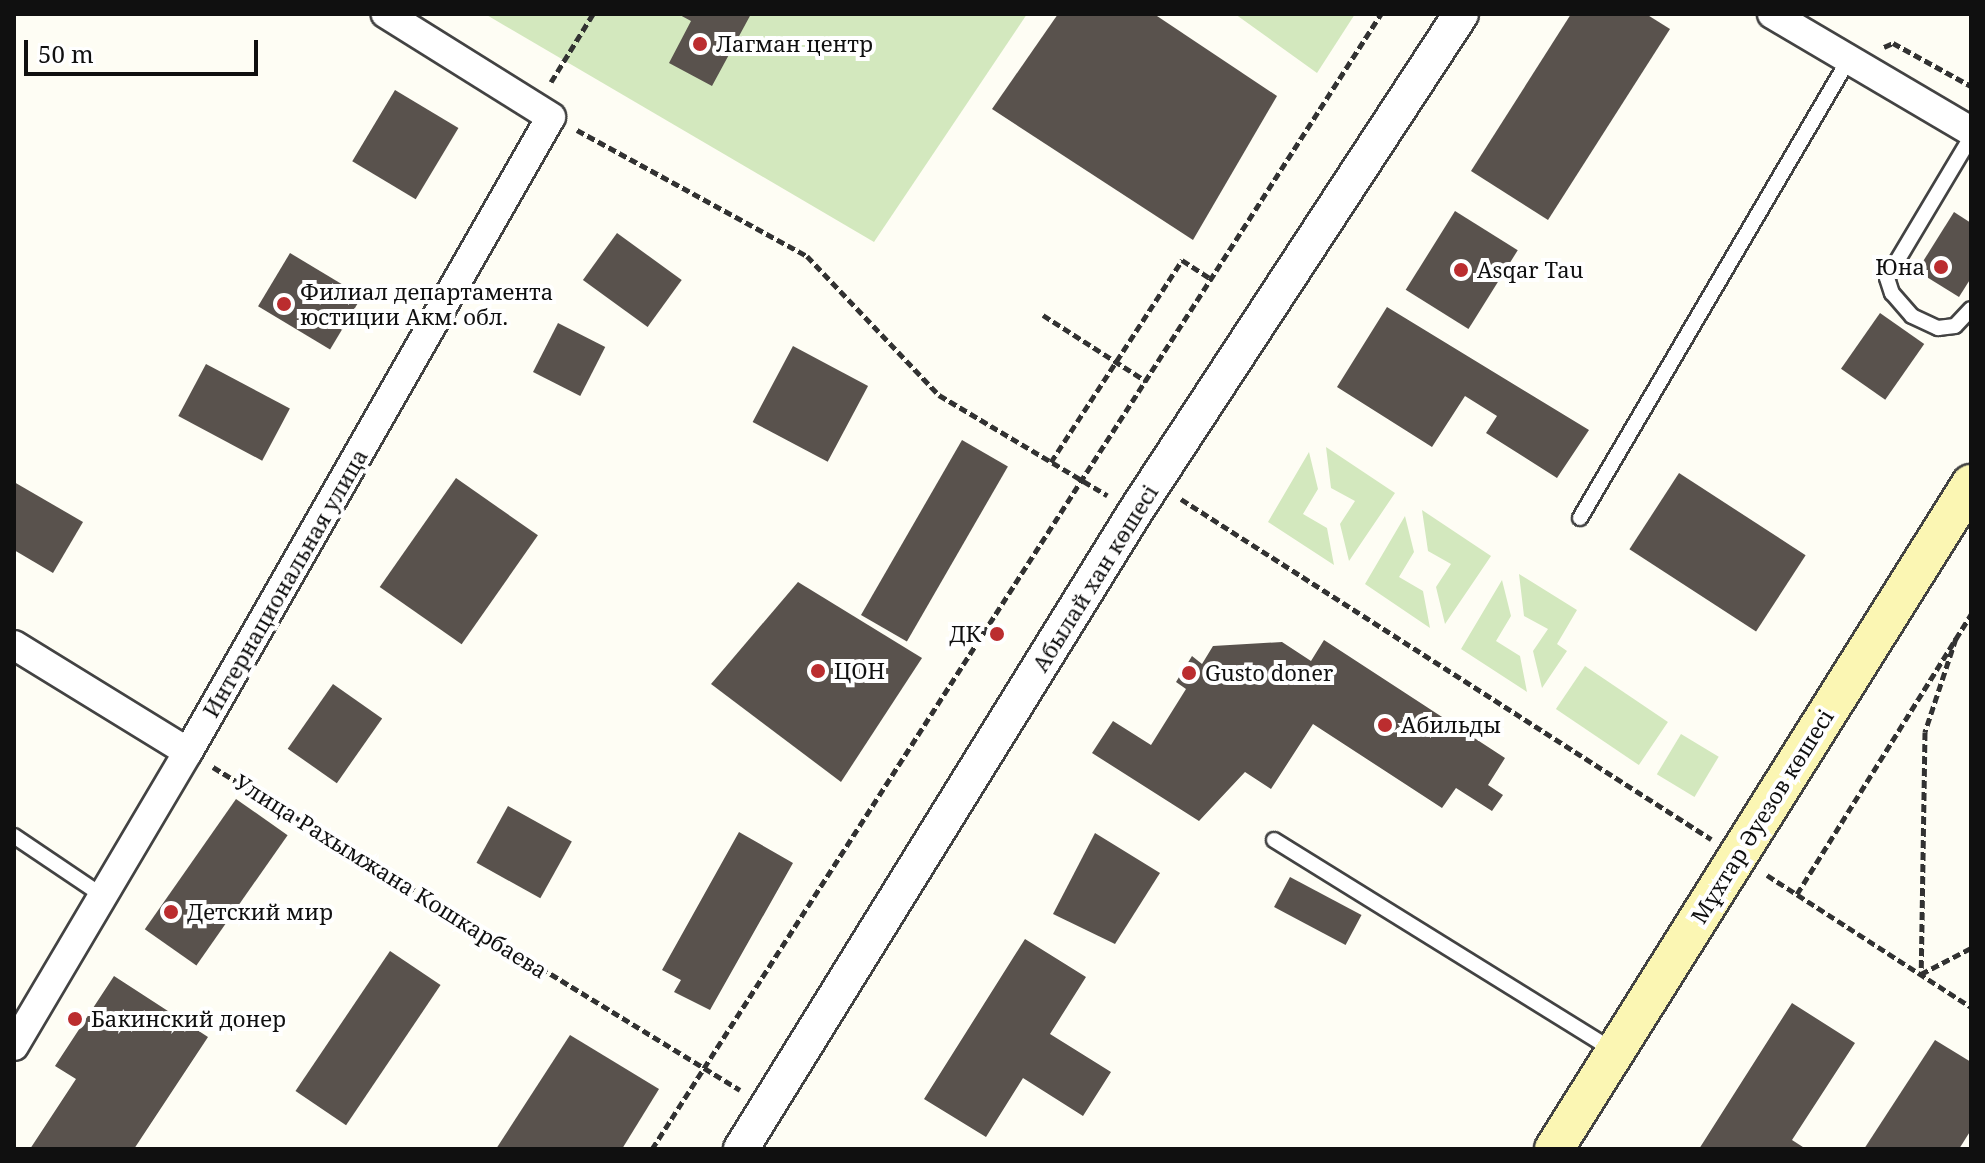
<!DOCTYPE html>
<meta charset="utf-8">
<style>
body{margin:0}
#map{position:relative;width:1985px;height:1163px;overflow:hidden;background:#fefdf4;font-family:"Noto Serif",serif}
div>[style]{position:absolute}
.green>*{inset:0;background:#d3e8be;transform-origin:0 0}
.building>*{inset:0;background:#59524d;transform-origin:0 0}
.path>*{height:5px;margin-top:-2.5px;transform-origin:0;background:repeating-linear-gradient(90deg,#323232 0 8px,transparent 0 12px)}
.roads{filter:drop-shadow(2px 0 #434343) drop-shadow(-2px 0 #434343) drop-shadow(0 2px #434343) drop-shadow(0 -2px #434343)}
.service>*{height:14px;margin:-7px;padding:0 7px;transform-origin:7px;border-radius:7px;background:#fff}
.minor>*{height:28px;margin:-14px;padding:0 14px;transform-origin:14px;border-radius:14px;background:#fff}
.tertiary>*{height:34px;margin:-17px;padding:0 17px;transform-origin:17px;border-radius:17px;background:#fff}
.secondary>*{height:38px;margin:-19px;padding:0 19px;transform-origin:19px;border-radius:19px;background:#fbf6b3}
.dots>*{width:22px;height:22px;translate:-50% -50%;box-sizing:border-box;border:4px solid #fff;border-radius:50%}
span{translate:-50% -50%;white-space:nowrap;text-align:center;line-height:1.15;-webkit-text-stroke:8px #fff;paint-order:stroke}
.poi-label{font-size:22px;color:#101010}
.left{translate:0 -50%;text-align:left}
.right{translate:-100% -50%;text-align:right}
.street-label{font-size:22px;color:#101010}
.frame{position:absolute;inset:0;border:16px solid #101010;pointer-events:none}
.scale{position:absolute;left:24px;top:40px;width:234px;height:36px;box-sizing:border-box;border:4px solid #101010;border-top:0;padding-left:10px;font-size:24px;line-height:28px;white-space:nowrap;color:#101010;-webkit-text-stroke:6px #fff;paint-order:stroke}
</style>
<div id="map">
<div class="green">
<div style="clip-path:polygon(485px 14px,1027px 14px,874px 242px)"></div>
<div style="clip-path:polygon(1235px 14px,1355px 14px,1317px 73px)"></div>
<div style="clip-path:polygon(1326px 447px,1395px 493px,1349px 561px,1340px 524px,1355px 501px,1331px 488px)"></div>
<div style="clip-path:polygon(1309px 452px,1318px 489px,1303px 514px,1327px 528px,1334px 565px,1268px 522px)"></div>
<div style="clip-path:polygon(1422px 510px,1491px 556px,1445px 624px,1436px 587px,1451px 564px,1428px 551px)"></div>
<div style="clip-path:polygon(1405px 516px,1414px 552px,1399px 577px,1423px 591px,1430px 628px,1365px 584px)"></div>
<div style="clip-path:polygon(1519px 574px,1577px 610px,1557px 644px,1567px 651px,1542px 688px,1533px 651px,1548px 629px,1524px 616px)"></div>
<div style="clip-path:polygon(1502px 580px,1511px 616px,1496px 641px,1520px 656px,1527px 692px,1461px 649px)"></div>
<div style="left:1585px;top:666px;width:100px;height:52px;rotate:34deg"></div>
<div style="left:1681px;top:734px;width:44px;height:47px;rotate:31deg"></div>
</div>
<div class="building">
<div style="clip-path:polygon(678px 14px,751px 14px,712px 86px,669px 63px,691px 21px)"></div>
<div style="clip-path:polygon(1058px 14px,1154px 14px,1277px 96px,1193px 240px,992px 109px)"></div>
<div style="clip-path:polygon(1571px 14px,1646px 14px,1670px 29px,1548px 220px,1471px 171px)"></div>
<div style="left:395px;top:90px;width:74px;height:83px;rotate:31deg"></div>
<div style="left:1455px;top:211px;width:74px;height:93px;rotate:32deg"></div>
<div style="clip-path:polygon(1954px 212px,1971px 223px,1971px 278px,1959px 297px,1917px 271px)"></div>
<div style="left:617px;top:233px;width:80px;height:58px;rotate:36deg"></div>
<div style="left:290px;top:253px;width:84px;height:62px;rotate:31deg"></div>
<div style="clip-path:polygon(1387px 307px,1589px 430px,1557px 478px,1486px 433px,1497px 416px,1465px 396px,1432px 447px,1337px 387px)"></div>
<div style="left:1880px;top:313px;width:54px;height:68px;rotate:35deg"></div>
<div style="left:558px;top:323px;width:53px;height:55px;rotate:27deg"></div>
<div style="left:793px;top:346px;width:85px;height:86px;rotate:28deg"></div>
<div style="left:206px;top:364px;width:95px;height:59px;rotate:28deg"></div>
<div style="left:962px;top:440px;width:53px;height:202px;rotate:30deg"></div>
<div style="left:1679px;top:473px;width:151px;height:91px;rotate:33deg"></div>
<div style="left:456px;top:478px;width:100px;height:133px;rotate:35deg"></div>
<div style="clip-path:polygon(14px 482px,83px 522px,53px 573px,14px 550px)"></div>
<div style="clip-path:polygon(798px 582px,922px 658px,841px 782px,711px 684px)"></div>
<div style="clip-path:polygon(1324px 640px,1505px 758px,1488px 785px,1503px 795px,1492px 811px,1456px 788px,1442px 808px,1313px 724px,1271px 789px,1245px 772px,1199px 821px,1092px 753px,1113px 721px,1151px 745px,1186px 689px,1176px 682px,1192px 656px,1202px 664px,1213px 646px,1282px 642px,1311px 661px)"></div>
<div style="left:333px;top:684px;width:60px;height:79px;rotate:35deg"></div>
<div style="left:236px;top:799px;width:63px;height:159px;rotate:35deg"></div>
<div style="left:508px;top:806px;width:73px;height:65px;rotate:29deg"></div>
<div style="clip-path:polygon(739px 832px,793px 863px,710px 1010px,674px 992px,681px 980px,662px 970px)"></div>
<div style="clip-path:polygon(1095px 833px,1160px 873px,1115px 944px,1053px 914px)"></div>
<div style="left:1290px;top:877px;width:81px;height:34px;rotate:28deg"></div>
<div style="clip-path:polygon(1025px 939px,1086px 977px,1050px 1034px,1111px 1072px,1083px 1116px,1023px 1078px,986px 1137px,924px 1099px)"></div>
<div style="left:390px;top:951px;width:61px;height:169px;rotate:34deg"></div>
<div style="clip-path:polygon(114px 976px,208px 1037px,134px 1149px,30px 1149px,76px 1079px,55px 1066px)"></div>
<div style="clip-path:polygon(1792px 1003px,1855px 1043px,1792px 1140px,1806px 1149px,1699px 1149px)"></div>
<div style="clip-path:polygon(570px 1035px,659px 1089px,622px 1149px,496px 1149px)"></div>
<div style="clip-path:polygon(1935px 1040px,1971px 1062px,1971px 1130px,1959px 1149px,1864px 1149px)"></div>
</div>
<div class="path">
<div style="left:1884px;top:47px;width:10px;rotate:-24deg"></div>
<div style="left:1893px;top:43px;width:89px;rotate:28.9deg"></div>
<div style="left:551px;top:82px;width:80px;rotate:-58.3deg"></div>
<div style="left:577px;top:130px;width:262px;rotate:28.7deg"></div>
<div style="left:807px;top:256px;width:192px;rotate:46.5deg"></div>
<div style="left:939px;top:395px;width:196px;rotate:30.8deg"></div>
<div style="left:1043px;top:315px;width:122px;rotate:32.7deg"></div>
<div style="left:1051px;top:462px;width:241px;rotate:-57deg"></div>
<div style="left:1182px;top:260px;width:35px;rotate:33deg"></div>
<div style="left:1181px;top:499px;width:630px;rotate:32.68deg"></div>
<div style="left:1956px;top:638px;width:99px;rotate:108.3deg"></div>
<div style="left:1925px;top:732px;width:242px;rotate:90.9deg"></div>
<div style="left:1921px;top:974px;width:56px;rotate:-27.5deg"></div>
<div style="left:213px;top:767px;width:618px;rotate:31.5deg"></div>
<div style="left:1767px;top:875px;width:243px;rotate:32.9deg"></div>
<div style="left:1797px;top:894px;width:330px;rotate:-58.1deg"></div>
<div style="left:652px;top:1149px;width:1349px;rotate:-57.29deg"></div>
</div>
<div class="roads">
<div class="service">
<div style="left:1971px;top:137px;width:164px;rotate:120.8deg"></div>
<div style="left:1887px;top:278px;width:16px;rotate:72deg"></div>
<div style="left:1892px;top:293px;width:30px;rotate:49deg"></div>
<div style="left:1912px;top:316px;width:29px;rotate:25deg"></div>
<div style="left:1938px;top:328px;width:17px;rotate:-7deg"></div>
<div style="left:1955px;top:326px;width:23px;rotate:-47deg"></div>
<div style="left:1580px;top:518px;width:532px;rotate:-59.63deg"></div>
<div style="left:14px;top:836px;width:107px;rotate:34deg"></div>
<div style="left:1274px;top:840px;width:400px;rotate:31.8deg"></div>
</div>
<div class="minor">
<div style="left:1772px;top:14px;width:231px;rotate:30.5deg"></div>
<div style="left:14px;top:645px;width:204px;rotate:31.6deg"></div>
<div style="left:14px;top:1046px;width:342px;rotate:-59.4deg"></div>
<div style="left:188px;top:752px;width:731px;rotate:-60.25deg"></div>
<div style="left:551px;top:117px;width:195px;rotate:-148deg"></div>
</div>
<div class="tertiary">
<div style="left:741px;top:1149px;width:749px;rotate:-58.26deg"></div>
<div style="left:1135px;top:512px;width:595px;rotate:-56.79deg"></div>
</div>
<div class="secondary">
<div style="left:1554px;top:1149px;width:785px;rotate:-57.91deg"></div>
</div>
</div>
<div class="dots">
<div style="left:700px;top:44px;background:#bb2d2f"></div>
<div style="left:1941px;top:267px;background:#bb2d2f"></div>
<div style="left:1461px;top:270px;background:#bb2d2f"></div>
<div style="left:284px;top:304px;background:#bb2d2f"></div>
<div style="left:997px;top:634px;background:#bb2d2f"></div>
<div style="left:818px;top:671px;background:#bb2d2f"></div>
<div style="left:1189px;top:673px;background:#bb2d2f"></div>
<div style="left:1385px;top:725px;background:#bb2d2f"></div>
<div style="left:171px;top:912px;background:#bb2d2f"></div>
<div style="left:75px;top:1019px;background:#bb2d2f"></div>
</div>
<div class="poi-label">
<span class="left" style="left:716px;top:44px">Лагман центр</span>
<span class="right" style="left:1925px;top:267px">Юна</span>
<span class="left" style="left:1477px;top:270px">Asqar Tau</span>
<span class="left" style="left:300px;top:304px">Филиал департамента<br>юстиции Акм. обл.</span>
<span class="right" style="left:981px;top:634px">ДК</span>
<span class="left" style="left:834px;top:671px">ЦОН</span>
<span class="left" style="left:1205px;top:673px">Gusto doner</span>
<span class="left" style="left:1401px;top:725px">Абильды</span>
<span class="left" style="left:187px;top:912px">Детский мир</span>
<span class="left" style="left:91px;top:1019px">Бакинский донер</span>
</div>
<div class="street-label">
<span style="left:1095px;top:578px;rotate:-58deg">Абылай хан көшесі</span>
<span style="left:285px;top:583px;rotate:-60deg">Интернациональная улица</span>
<span style="left:1762px;top:816px;rotate:-58deg">Мұхтар Әуезов көшесі</span>
<span style="left:391px;top:876px;rotate:32deg">Улица Рахымжана Кошкарбаева</span>
</div>
<div class="frame"></div>
<div class="scale">50 m</div>
</div>
